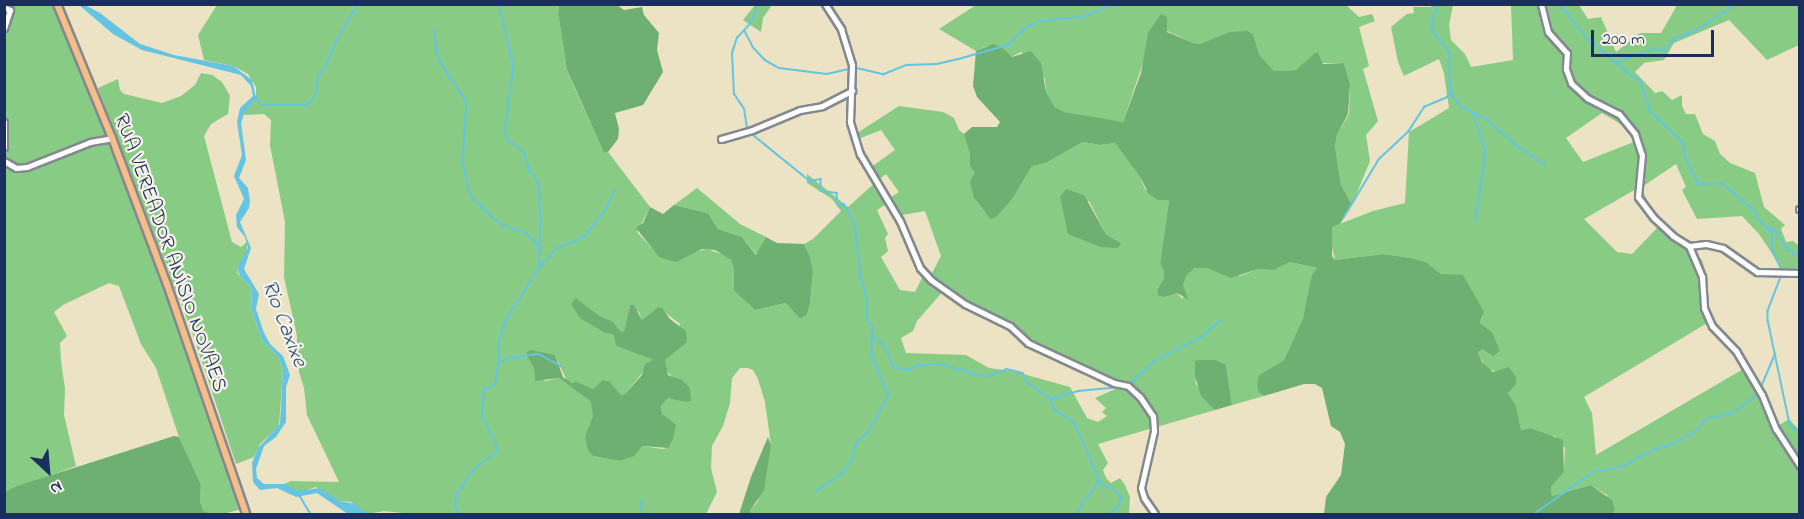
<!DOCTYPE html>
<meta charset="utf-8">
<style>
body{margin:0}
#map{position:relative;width:1804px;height:519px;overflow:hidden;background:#ebe3c3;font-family:"Indie Flower",sans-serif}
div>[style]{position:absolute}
.green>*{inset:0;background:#88cb84}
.forest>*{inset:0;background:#6eaf72}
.water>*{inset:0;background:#64c4e2}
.stream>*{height:1.5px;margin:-0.75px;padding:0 0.75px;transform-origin:0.75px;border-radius:0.75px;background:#64c4e2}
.roads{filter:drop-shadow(2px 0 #838990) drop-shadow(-2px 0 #838990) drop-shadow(0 2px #838990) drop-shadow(0 -2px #838990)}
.minor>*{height:5px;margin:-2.5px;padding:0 2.5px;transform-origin:2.5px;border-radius:2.5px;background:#fff}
.major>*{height:6px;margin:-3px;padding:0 3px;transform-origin:3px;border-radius:3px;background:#f7bd88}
span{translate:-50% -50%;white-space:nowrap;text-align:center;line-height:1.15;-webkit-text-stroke:4.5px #f7f3e8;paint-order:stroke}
.street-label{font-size:21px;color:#1b2f5e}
.water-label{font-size:22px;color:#2d547f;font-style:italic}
.frame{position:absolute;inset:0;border:6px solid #1b2f5e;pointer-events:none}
.north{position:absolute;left:18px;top:441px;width:60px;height:60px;-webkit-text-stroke:4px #f7f3e8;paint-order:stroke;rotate:154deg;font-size:16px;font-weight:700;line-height:24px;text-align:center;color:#1b2f5e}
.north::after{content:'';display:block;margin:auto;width:21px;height:27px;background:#1b2f5e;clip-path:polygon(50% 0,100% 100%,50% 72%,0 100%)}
.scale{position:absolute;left:1591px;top:30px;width:123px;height:27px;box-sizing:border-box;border:3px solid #1b2f5e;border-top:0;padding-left:8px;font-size:18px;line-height:21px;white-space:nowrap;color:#1b2f5e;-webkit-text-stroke:4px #f7f3e8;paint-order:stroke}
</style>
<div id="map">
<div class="green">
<div style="clip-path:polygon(4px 5px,54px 5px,72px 46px,86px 88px,129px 181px,242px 509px,223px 514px,204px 513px,200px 502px,201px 485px,179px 437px,156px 368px,141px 344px,119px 286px,109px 283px,63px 305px,54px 312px,67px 336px,60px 343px,61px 361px,65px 389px,64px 415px,76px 466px,5px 492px)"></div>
<div style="clip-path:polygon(evenodd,217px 5px,559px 5px,558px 13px,567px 70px,575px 89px,604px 153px,608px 152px,650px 207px,637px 232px,660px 257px,681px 259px,691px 253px,707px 249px,727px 256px,734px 264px,734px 291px,755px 310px,786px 303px,800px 319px,807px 315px,810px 304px,813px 271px,810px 256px,804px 244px,813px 239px,841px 211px,832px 199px,807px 183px,807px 174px,848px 207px,876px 182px,888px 199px,899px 192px,886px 174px,877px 181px,870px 168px,895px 150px,881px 130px,856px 140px,854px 135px,899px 106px,943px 112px,954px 118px,959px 130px,964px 134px,971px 153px,976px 201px,990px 219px,1013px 198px,1032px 166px,1046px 163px,1083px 142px,1100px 145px,1115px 143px,1140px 177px,1145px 189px,1169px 200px,1160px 263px,1165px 270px,1164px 278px,1157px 290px,1165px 297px,1177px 293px,1183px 299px,1183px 285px,1187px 275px,1195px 268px,1207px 268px,1240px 276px,1258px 269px,1274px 270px,1290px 262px,1317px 268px,1303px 318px,1284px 360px,1259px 375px,1259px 393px,1264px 396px,1232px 405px,1227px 372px,1215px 360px,1199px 360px,1195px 362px,1196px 384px,1215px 410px,1098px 444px,1108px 463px,1103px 470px,1106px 478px,1111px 483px,1120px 478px,1125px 485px,1130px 497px,1129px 514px,752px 514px,750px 511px,758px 501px,771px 445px,765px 402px,758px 379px,753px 370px,748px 368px,740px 368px,732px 378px,730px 403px,723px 426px,712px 446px,711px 468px,717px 492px,706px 514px,412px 514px,384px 511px,367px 514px,351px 502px,339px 501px,316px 487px,300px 492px,284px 484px,291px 481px,339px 482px,307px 415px,304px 388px,296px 362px,297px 336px,284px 277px,285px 222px,270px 145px,271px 120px,264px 114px,243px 115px,256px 98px,256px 87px,248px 74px,233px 66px,204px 60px,198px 35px,217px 5px,1089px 201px,1106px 234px,1121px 243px,1100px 247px,1069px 234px,1067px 221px,1089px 201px,217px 5px,888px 203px,897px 216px,925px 211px,941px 256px,931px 275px,927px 273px,923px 276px,915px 292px,900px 290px,881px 257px,888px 251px,885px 238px,888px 234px,877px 210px,888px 203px,217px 5px,944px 290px,1053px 353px,1110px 378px,1129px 383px,1095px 398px,1106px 408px,1102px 412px,1107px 416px,1098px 422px,1087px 418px,1070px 387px,1012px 371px,989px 368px,966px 355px,906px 353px,901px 338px,913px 331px,917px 321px,944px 290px,217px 5px,576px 298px,600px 316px,612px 321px,621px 333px,624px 331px,630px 305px,639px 312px,642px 320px,658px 307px,680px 324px,670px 355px,665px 360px,666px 371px,673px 377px,677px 399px,667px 398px,661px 406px,662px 414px,666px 419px,668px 448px,662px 449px,642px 446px,619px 461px,593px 456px,594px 408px,591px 402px,559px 378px,545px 381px,535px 375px,534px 368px,555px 355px,567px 381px,593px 389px,601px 382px,613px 386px,621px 395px,625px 394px,653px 360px,616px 346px,613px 334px,576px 298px)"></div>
<div style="clip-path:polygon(755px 5px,772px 5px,763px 18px,761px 32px,743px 20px)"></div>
<div style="clip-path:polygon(976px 5px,1346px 5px,1359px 17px,1372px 14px,1375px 21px,1359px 27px,1369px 66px,1363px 69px,1378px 121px,1366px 135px,1370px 161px,1352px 205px,1341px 185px,1335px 146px,1337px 135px,1349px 114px,1350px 84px,1344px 63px,1306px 63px,1296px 70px,1274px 71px,1258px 55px,1253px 34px,1248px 31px,1200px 44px,1194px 43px,1167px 31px,1167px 17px,1145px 57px,1123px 122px,1111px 121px,1063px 112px,1055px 107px,1046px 92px,1045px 79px,1021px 52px,1011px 57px,1003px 48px,987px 46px,976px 51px,939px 29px)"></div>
<div style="clip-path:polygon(evenodd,1432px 5px,1453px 5px,1449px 25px,1451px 40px,1465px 54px,1471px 67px,1513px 60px,1511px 5px,1579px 5px,1588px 19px,1601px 17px,1616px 52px,1640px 33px,1661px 33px,1676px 7px,1674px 5px,1799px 5px,1799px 45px,1767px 60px,1729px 20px,1674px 43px,1664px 60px,1644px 63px,1635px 72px,1655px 93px,1662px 91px,1672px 100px,1682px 95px,1682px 106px,1686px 114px,1695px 114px,1703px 134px,1715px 141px,1720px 154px,1730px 163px,1755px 173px,1764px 207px,1785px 225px,1781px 229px,1786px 242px,1793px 241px,1799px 246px,1799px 268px,1785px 273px,1759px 234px,1742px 216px,1697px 219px,1682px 190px,1686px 187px,1676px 164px,1642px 187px,1643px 192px,1651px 208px,1702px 260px,1707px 277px,1705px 298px,1709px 322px,1584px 397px,1592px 413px,1596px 455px,1745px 368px,1776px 427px,1789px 419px,1799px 430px,1799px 514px,1612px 514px,1615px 510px,1607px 495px,1591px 485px,1552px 496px,1551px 487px,1564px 472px,1565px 448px,1555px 436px,1547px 436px,1530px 428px,1521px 430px,1516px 407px,1508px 393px,1512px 386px,1499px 372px,1487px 369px,1480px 357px,1478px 352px,1483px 348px,1487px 350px,1492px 332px,1480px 323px,1483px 317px,1465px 279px,1441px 274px,1426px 262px,1411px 258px,1383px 254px,1335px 260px,1331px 243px,1332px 227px,1373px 211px,1405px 203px,1409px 132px,1449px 108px,1444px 73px,1439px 59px,1404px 76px,1398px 62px,1391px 27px,1407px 14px,1414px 13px,1413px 7px,1431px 7px,1432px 5px,1602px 113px,1624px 126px,1636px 141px,1583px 162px,1566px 138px,1602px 113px,1432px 5px,1636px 189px,1638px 198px,1659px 226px,1632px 254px,1617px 252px,1584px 219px,1636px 189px)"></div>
<div style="clip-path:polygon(201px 73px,212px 75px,222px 82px,230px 96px,228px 114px,211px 124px,204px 136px,232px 242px,241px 247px,247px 242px,247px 252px,237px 268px,238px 274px,251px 287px,252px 311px,262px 340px,279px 358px,283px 370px,279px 426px,260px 444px,254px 457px,236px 464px,193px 335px,98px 88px,118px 79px,120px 90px,124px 94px,162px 103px,181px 96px,195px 85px)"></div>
<div style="clip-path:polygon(697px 188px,740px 224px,766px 237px,757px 255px,742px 237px,718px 229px,708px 213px,674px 205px)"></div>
</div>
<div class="forest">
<div style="clip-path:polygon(559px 5px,617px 5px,624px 10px,642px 7px,644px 15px,659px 33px,657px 50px,663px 72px,643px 105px,615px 113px,619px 129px,618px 139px,608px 152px,604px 153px,567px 70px,558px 13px)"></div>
<div style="clip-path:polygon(1161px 14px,1167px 17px,1167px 32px,1194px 43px,1200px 44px,1230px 32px,1248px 31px,1253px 34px,1259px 55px,1274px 71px,1296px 70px,1315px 53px,1318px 53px,1323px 64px,1344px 63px,1350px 84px,1348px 114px,1337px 135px,1335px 146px,1341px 185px,1352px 205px,1340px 224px,1332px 227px,1332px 256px,1335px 260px,1383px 254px,1411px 258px,1426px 262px,1441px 274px,1463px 275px,1484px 312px,1480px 323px,1492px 332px,1500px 351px,1493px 356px,1483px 349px,1478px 352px,1482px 362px,1493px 372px,1509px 367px,1516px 377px,1516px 384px,1508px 393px,1516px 406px,1521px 430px,1530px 428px,1563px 440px,1564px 472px,1551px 487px,1552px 496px,1591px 485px,1612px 500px,1615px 510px,1612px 514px,1324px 514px,1326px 497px,1341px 475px,1345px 444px,1340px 432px,1331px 426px,1322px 388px,1315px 384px,1304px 384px,1264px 396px,1259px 393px,1257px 385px,1259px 375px,1284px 360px,1303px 318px,1312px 275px,1317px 268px,1290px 262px,1274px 270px,1258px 269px,1231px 278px,1207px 268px,1195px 268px,1187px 275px,1183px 285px,1188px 299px,1177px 293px,1165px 297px,1159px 296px,1157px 290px,1164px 278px,1164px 270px,1160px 263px,1169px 200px,1158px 200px,1149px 194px,1140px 177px,1115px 143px,1100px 145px,1083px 142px,1046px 163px,1032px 166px,1013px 198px,996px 217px,990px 219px,974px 198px,970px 182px,974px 173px,970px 165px,970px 153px,964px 134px,972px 127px,997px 127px,1000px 122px,977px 97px,973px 86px,976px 51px,993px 44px,1003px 48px,1012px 57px,1031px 51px,1041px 63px,1046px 92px,1055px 107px,1064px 112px,1123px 122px,1141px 73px,1148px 33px)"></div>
<div style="clip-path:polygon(1066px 189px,1084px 195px,1106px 234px,1121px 243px,1118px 248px,1100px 247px,1068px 234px,1060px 197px)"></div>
<div style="clip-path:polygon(674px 205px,708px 213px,718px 229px,742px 237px,756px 255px,766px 237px,777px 243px,804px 244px,810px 256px,813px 271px,810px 304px,807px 315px,800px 319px,786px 303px,755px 310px,734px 291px,734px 269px,731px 260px,715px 250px,702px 249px,676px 262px,659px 257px,636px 228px,643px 223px,650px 207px,663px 214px)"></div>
<div style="clip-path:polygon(576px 298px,600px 316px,612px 321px,621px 332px,624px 331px,630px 305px,634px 305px,642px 320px,658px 307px,662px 308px,670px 319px,686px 331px,687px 342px,665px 360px,668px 375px,682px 380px,689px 387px,691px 397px,691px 401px,687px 402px,668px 398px,661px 406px,662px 414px,676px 425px,673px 439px,668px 448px,642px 446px,634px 456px,619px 461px,593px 456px,588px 450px,585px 437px,593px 416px,591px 402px,559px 378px,535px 381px,534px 368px,527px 356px,527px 352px,531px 350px,555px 355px,563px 377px,572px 383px,576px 382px,593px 389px,603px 380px,610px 382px,621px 395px,625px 394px,642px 375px,645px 364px,653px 360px,616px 346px,613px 334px,605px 333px,580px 318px,571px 304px)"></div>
<div style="clip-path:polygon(1199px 360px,1215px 360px,1226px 365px,1232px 405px,1215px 410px,1201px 396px,1195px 376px,1195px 361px)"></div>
<div style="clip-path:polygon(174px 436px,179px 437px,201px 485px,200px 502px,204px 512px,215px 514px,5px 514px,5px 492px,17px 486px)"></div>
<div style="clip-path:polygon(768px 437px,771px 445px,764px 490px,750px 511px,752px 514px,739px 514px,751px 477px)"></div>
</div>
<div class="water">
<div style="clip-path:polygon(79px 5px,85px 5px,100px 13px,140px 44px,174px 55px,233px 66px,252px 80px,256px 98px,244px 114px,241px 123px,246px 160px,239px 178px,248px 188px,250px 201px,249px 208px,240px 222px,251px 248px,244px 269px,259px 294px,256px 309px,264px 333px,270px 344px,283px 356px,290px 375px,286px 387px,286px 422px,276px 437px,264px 446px,256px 469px,257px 478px,264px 484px,285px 484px,298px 491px,320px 488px,339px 501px,355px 504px,367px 514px,348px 514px,317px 493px,296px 497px,277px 488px,260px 490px,253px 482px,252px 463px,258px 448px,280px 424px,283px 370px,279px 358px,262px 340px,252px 311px,251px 287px,240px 276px,237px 268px,248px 248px,245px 237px,237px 227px,236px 215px,244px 199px,234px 176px,242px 155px,237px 122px,240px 108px,253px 96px,251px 86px,241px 75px,142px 50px,113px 34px)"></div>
</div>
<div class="stream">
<div style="left:499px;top:4px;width:65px;rotate:76.6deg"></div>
<div style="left:514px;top:67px;width:65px;rotate:98deg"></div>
<div style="left:505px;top:131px;width:9px;rotate:69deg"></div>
<div style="left:508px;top:139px;width:23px;rotate:41deg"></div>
<div style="left:525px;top:154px;width:18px;rotate:74deg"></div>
<div style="left:530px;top:171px;width:15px;rotate:53deg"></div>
<div style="left:539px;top:183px;width:39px;rotate:87deg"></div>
<div style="left:541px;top:222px;width:45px;rotate:92.5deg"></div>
<div style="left:1440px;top:4px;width:13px;rotate:117deg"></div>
<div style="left:1434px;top:16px;width:15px;rotate:94deg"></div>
<div style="left:1433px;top:31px;width:28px;rotate:52deg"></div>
<div style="left:1450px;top:53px;width:29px;rotate:90deg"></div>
<div style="left:1450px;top:82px;width:14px;rotate:78deg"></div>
<div style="left:1453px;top:96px;width:14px;rotate:51deg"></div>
<div style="left:1462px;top:107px;width:27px;rotate:27deg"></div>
<div style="left:1486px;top:119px;width:42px;rotate:40.2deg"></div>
<div style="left:1518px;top:146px;width:33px;rotate:35deg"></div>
<div style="left:1560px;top:4px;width:43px;rotate:51.5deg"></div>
<div style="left:1587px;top:38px;width:59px;rotate:40.2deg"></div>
<div style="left:1632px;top:76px;width:10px;rotate:29deg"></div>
<div style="left:1641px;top:81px;width:31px;rotate:73deg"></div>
<div style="left:1650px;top:111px;width:45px;rotate:43.2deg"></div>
<div style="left:1683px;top:142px;width:14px;rotate:82deg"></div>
<div style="left:1685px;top:156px;width:31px;rotate:63deg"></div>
<div style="left:1699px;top:184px;width:23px;rotate:-2deg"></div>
<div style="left:1722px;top:183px;width:43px;rotate:40.3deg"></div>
<div style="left:1755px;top:211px;width:9px;rotate:69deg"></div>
<div style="left:1758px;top:219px;width:19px;rotate:43deg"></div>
<div style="left:1772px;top:232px;width:20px;rotate:87deg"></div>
<div style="left:1773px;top:252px;width:22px;rotate:63deg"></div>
<div style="left:1783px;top:272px;width:42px;rotate:111deg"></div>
<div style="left:1768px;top:311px;width:9px;rotate:90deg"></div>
<div style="left:1768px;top:320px;width:106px;rotate:78.1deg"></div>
<div style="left:1790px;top:424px;width:13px;rotate:39deg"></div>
<div style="left:434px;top:30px;width:30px;rotate:81deg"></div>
<div style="left:439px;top:60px;width:50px;rotate:56.3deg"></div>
<div style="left:467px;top:102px;width:61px;rotate:93.8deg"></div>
<div style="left:463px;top:163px;width:34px;rotate:76deg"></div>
<div style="left:471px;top:196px;width:30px;rotate:45deg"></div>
<div style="left:492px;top:217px;width:15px;rotate:37deg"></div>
<div style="left:504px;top:226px;width:22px;rotate:16deg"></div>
<div style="left:525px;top:232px;width:23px;rotate:45deg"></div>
<div style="left:745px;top:31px;width:18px;rotate:63deg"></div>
<div style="left:753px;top:47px;width:18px;rotate:47deg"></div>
<div style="left:765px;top:60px;width:16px;rotate:30deg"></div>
<div style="left:779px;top:68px;width:48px;rotate:7.1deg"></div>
<div style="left:827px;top:74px;width:22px;rotate:-13deg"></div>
<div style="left:1617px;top:62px;width:38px;rotate:-20deg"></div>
<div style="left:1653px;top:49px;width:12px;rotate:5deg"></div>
<div style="left:1665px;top:50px;width:14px;rotate:-54deg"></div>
<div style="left:1673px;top:39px;width:26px;rotate:-21deg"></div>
<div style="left:1697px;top:30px;width:47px;rotate:-33.7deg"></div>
<div style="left:857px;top:68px;width:28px;rotate:13deg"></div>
<div style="left:884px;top:74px;width:24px;rotate:-22deg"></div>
<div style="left:906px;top:65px;width:31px;rotate:-2deg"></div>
<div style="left:937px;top:64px;width:26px;rotate:-13deg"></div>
<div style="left:962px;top:58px;width:48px;rotate:-15.8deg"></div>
<div style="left:1008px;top:45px;width:23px;rotate:-45deg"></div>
<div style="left:1024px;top:29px;width:18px;rotate:-27deg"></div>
<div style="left:1040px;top:21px;width:42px;rotate:-5.4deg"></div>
<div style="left:1082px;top:17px;width:35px;rotate:-22deg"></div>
<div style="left:256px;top:97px;width:9px;rotate:58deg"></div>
<div style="left:261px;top:105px;width:46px"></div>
<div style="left:307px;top:105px;width:5px;rotate:-37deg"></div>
<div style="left:311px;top:102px;width:13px;rotate:-63deg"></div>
<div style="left:317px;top:90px;width:15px;rotate:-86deg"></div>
<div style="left:318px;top:75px;width:8px;rotate:-40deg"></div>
<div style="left:324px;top:70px;width:36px;rotate:-67deg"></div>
<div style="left:338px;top:37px;width:39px;rotate:-59deg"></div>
<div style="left:1473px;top:113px;width:41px;rotate:71.6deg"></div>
<div style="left:1486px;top:152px;width:70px;rotate:98.2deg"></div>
<div style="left:747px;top:128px;width:19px;rotate:-99deg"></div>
<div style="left:744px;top:109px;width:18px;rotate:-124deg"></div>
<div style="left:734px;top:94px;width:41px;rotate:-92.8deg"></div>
<div style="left:732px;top:53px;width:16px;rotate:-72deg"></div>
<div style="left:737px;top:38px;width:19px;rotate:-47deg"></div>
<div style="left:750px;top:24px;width:22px;rotate:-66deg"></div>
<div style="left:752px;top:134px;width:75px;rotate:39deg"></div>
<div style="left:810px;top:181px;width:11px;rotate:-10deg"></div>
<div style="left:821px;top:179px;width:12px;rotate:90deg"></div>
<div style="left:821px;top:191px;width:16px;rotate:7deg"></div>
<div style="left:837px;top:193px;width:12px;rotate:85deg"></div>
<div style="left:838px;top:205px;width:6px;rotate:-9deg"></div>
<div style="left:844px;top:204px;width:21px;rotate:59deg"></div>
<div style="left:855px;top:222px;width:56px;rotate:83.9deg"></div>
<div style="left:861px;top:278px;width:20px;rotate:72deg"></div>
<div style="left:867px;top:297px;width:22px;rotate:90deg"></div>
<div style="left:867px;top:319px;width:10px;rotate:53deg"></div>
<div style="left:873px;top:327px;width:29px;rotate:92deg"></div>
<div style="left:872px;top:356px;width:43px;rotate:66.4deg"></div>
<div style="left:889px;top:395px;width:43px;rotate:118.9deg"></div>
<div style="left:868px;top:433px;width:13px;rotate:138deg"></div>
<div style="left:858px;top:442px;width:16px;rotate:108deg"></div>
<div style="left:853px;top:457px;width:18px;rotate:119deg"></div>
<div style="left:844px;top:473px;width:34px;rotate:146deg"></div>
<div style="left:1344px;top:217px;width:68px;rotate:-58.9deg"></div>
<div style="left:1379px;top:159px;width:40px;rotate:-43deg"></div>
<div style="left:1408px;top:132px;width:30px;rotate:-57deg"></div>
<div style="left:1424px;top:107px;width:25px;rotate:-23deg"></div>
<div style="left:1447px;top:97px;width:6px;rotate:-59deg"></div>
<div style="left:1768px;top:227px;width:9px;rotate:27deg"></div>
<div style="left:1776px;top:231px;width:22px;rotate:58deg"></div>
<div style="left:1788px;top:250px;width:13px;rotate:23deg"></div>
<div style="left:872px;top:336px;width:16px;rotate:35deg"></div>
<div style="left:885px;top:345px;width:24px;rotate:68deg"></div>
<div style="left:894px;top:367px;width:13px;rotate:13deg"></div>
<div style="left:907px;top:370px;width:13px;rotate:-23deg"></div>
<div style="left:919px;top:365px;width:21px;rotate:-3deg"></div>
<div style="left:940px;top:364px;width:41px;rotate:15.4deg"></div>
<div style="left:980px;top:375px;width:9px;rotate:6deg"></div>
<div style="left:989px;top:376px;width:19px;rotate:-21deg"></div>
<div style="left:1007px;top:369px;width:16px;rotate:14deg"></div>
<div style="left:1023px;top:373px;width:10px;rotate:66deg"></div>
<div style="left:1027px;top:382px;width:29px;rotate:35deg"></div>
<div style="left:1051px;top:399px;width:12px;rotate:70deg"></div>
<div style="left:1055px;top:410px;width:22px;rotate:32deg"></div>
<div style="left:1074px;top:422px;width:69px;rotate:66deg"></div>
<div style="left:1102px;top:485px;width:10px;rotate:17deg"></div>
<div style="left:1112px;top:488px;width:13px;rotate:42deg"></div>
<div style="left:1122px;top:497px;width:10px;rotate:107deg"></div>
<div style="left:1119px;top:507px;width:11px;rotate:142deg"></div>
<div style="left:499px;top:363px;width:11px;rotate:-27deg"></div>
<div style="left:509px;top:358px;width:30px;rotate:-8deg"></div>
<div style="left:539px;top:354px;width:26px;rotate:29deg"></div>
<div style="left:1130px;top:384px;width:33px;rotate:-44deg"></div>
<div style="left:1154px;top:361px;width:53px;rotate:-27.1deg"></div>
<div style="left:1201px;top:337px;width:25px;rotate:-40deg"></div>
<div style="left:1761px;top:387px;width:36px;rotate:-67deg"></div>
<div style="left:1052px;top:399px;width:27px;rotate:-17deg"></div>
<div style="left:1078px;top:391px;width:42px;rotate:-5.4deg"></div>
<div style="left:1800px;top:453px;width:2px;rotate:90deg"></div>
<div style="left:300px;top:496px;width:21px;rotate:59deg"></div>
<div style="left:460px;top:514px;width:9px;rotate:-122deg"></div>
<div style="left:455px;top:506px;width:12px;rotate:-81deg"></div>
<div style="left:457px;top:494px;width:32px;rotate:-55deg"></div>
<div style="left:475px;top:468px;width:27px;rotate:-36deg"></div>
<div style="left:497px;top:452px;width:10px;rotate:-101deg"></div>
<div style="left:495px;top:442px;width:27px;rotate:-118deg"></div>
<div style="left:482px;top:418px;width:23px;rotate:-88deg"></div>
<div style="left:483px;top:395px;width:6px;rotate:-72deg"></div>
<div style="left:485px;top:389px;width:11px;rotate:-22deg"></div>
<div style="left:495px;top:385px;width:27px;rotate:-82deg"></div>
<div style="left:499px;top:358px;width:14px;rotate:-94deg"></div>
<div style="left:498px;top:344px;width:28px;rotate:-71deg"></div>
<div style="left:507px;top:318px;width:59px;rotate:-57.4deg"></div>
<div style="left:539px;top:268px;width:25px;rotate:-48deg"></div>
<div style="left:556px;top:249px;width:30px;rotate:-23deg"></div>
<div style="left:584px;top:237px;width:36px;rotate:-52deg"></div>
<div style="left:606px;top:209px;width:21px;rotate:-65deg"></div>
<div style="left:641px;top:514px;width:14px;rotate:-86deg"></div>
<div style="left:1076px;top:514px;width:40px;rotate:-55.1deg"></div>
<div style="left:1534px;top:514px;width:72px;rotate:-35.4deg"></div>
<div style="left:1593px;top:472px;width:29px;rotate:-10deg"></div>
<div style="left:1622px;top:467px;width:35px;rotate:-29deg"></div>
<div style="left:1653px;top:450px;width:22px;rotate:-18deg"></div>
<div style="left:1674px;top:443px;width:24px;rotate:-28deg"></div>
<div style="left:1695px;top:432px;width:16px;rotate:-50deg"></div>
<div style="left:1705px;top:420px;width:31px;rotate:-15deg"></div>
<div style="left:1735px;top:412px;width:29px;rotate:-38deg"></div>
</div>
<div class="roads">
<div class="minor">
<div style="left:825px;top:4px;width:30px;rotate:57deg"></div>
<div style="left:841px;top:29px;width:38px;rotate:73deg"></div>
<div style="left:852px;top:65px;width:57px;rotate:92deg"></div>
<div style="left:850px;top:122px;width:34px;rotate:73deg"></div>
<div style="left:860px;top:154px;width:78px;rotate:59.2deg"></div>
<div style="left:900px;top:221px;width:51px;rotate:66.9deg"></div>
<div style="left:920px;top:268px;width:16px;rotate:47deg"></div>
<div style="left:931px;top:280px;width:42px;rotate:35.2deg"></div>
<div style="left:965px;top:304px;width:50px;rotate:26.1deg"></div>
<div style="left:1010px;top:326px;width:25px;rotate:43deg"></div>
<div style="left:1028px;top:343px;width:95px;rotate:24.9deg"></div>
<div style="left:1114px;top:383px;width:14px;rotate:12deg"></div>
<div style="left:1128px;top:386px;width:16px;rotate:43deg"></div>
<div style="left:1140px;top:397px;width:23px;rotate:56deg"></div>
<div style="left:1153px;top:416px;width:15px;rotate:86deg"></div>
<div style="left:1154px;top:431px;width:58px;rotate:102.8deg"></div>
<div style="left:1141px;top:488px;width:10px;rotate:73deg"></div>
<div style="left:1144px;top:498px;width:19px;rotate:55deg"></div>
<div style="left:1541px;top:4px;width:29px;rotate:76deg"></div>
<div style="left:1548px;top:32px;width:28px;rotate:48deg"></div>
<div style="left:1567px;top:53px;width:16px;rotate:94deg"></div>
<div style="left:1566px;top:69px;width:15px;rotate:70deg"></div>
<div style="left:1571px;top:83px;width:22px;rotate:43deg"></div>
<div style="left:1587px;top:98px;width:36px;rotate:27deg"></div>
<div style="left:1619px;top:114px;width:26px;rotate:51deg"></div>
<div style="left:1635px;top:134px;width:22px;rotate:72deg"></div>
<div style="left:1642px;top:155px;width:42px;rotate:95.4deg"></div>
<div style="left:1638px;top:197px;width:26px;rotate:53deg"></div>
<div style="left:1654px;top:218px;width:26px;rotate:43deg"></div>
<div style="left:1673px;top:236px;width:19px;rotate:32deg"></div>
<div style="left:1689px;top:246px;width:34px;rotate:67deg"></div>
<div style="left:1702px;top:277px;width:31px;rotate:86deg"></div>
<div style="left:1704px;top:308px;width:20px;rotate:66deg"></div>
<div style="left:1712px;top:326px;width:35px;rotate:46deg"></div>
<div style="left:1736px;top:351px;width:51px;rotate:59.4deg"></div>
<div style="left:1762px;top:395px;width:37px;rotate:68deg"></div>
<div style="left:1776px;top:429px;width:44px;rotate:57deg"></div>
<div style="left:4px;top:7px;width:7px;rotate:27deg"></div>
<div style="left:10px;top:10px;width:19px;rotate:108deg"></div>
<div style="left:4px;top:122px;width:25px;rotate:90deg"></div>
<div style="left:721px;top:139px;width:32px;rotate:-16deg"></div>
<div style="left:752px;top:130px;width:52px;rotate:-22.6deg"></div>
<div style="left:800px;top:110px;width:22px;rotate:-10deg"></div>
<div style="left:822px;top:106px;width:34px;rotate:-27deg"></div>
<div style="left:4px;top:161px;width:14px;rotate:30deg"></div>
<div style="left:16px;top:168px;width:11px;rotate:-5deg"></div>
<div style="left:27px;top:167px;width:68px;rotate:-21.6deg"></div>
<div style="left:90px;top:142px;width:22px;rotate:-10deg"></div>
<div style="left:1799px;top:209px;width:1px"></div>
<div style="left:1689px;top:246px;width:17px;rotate:-7deg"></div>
<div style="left:1706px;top:244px;width:17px;rotate:13deg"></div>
<div style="left:1723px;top:248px;width:42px;rotate:35.2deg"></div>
<div style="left:1757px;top:272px;width:43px;rotate:1.3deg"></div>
</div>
<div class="major">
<div style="left:57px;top:4px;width:145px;rotate:67.7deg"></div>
<div style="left:112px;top:138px;width:156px;rotate:69.4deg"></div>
<div style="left:167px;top:284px;width:243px;rotate:71deg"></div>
</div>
</div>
<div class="street-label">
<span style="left:170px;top:253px;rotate:70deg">RUA VEREADOR ANÍSIO NOVAES</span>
</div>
<div class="water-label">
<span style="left:283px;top:324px;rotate:69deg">Rio Caxixe</span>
</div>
<div class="frame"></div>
<div class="north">N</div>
<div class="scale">200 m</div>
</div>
